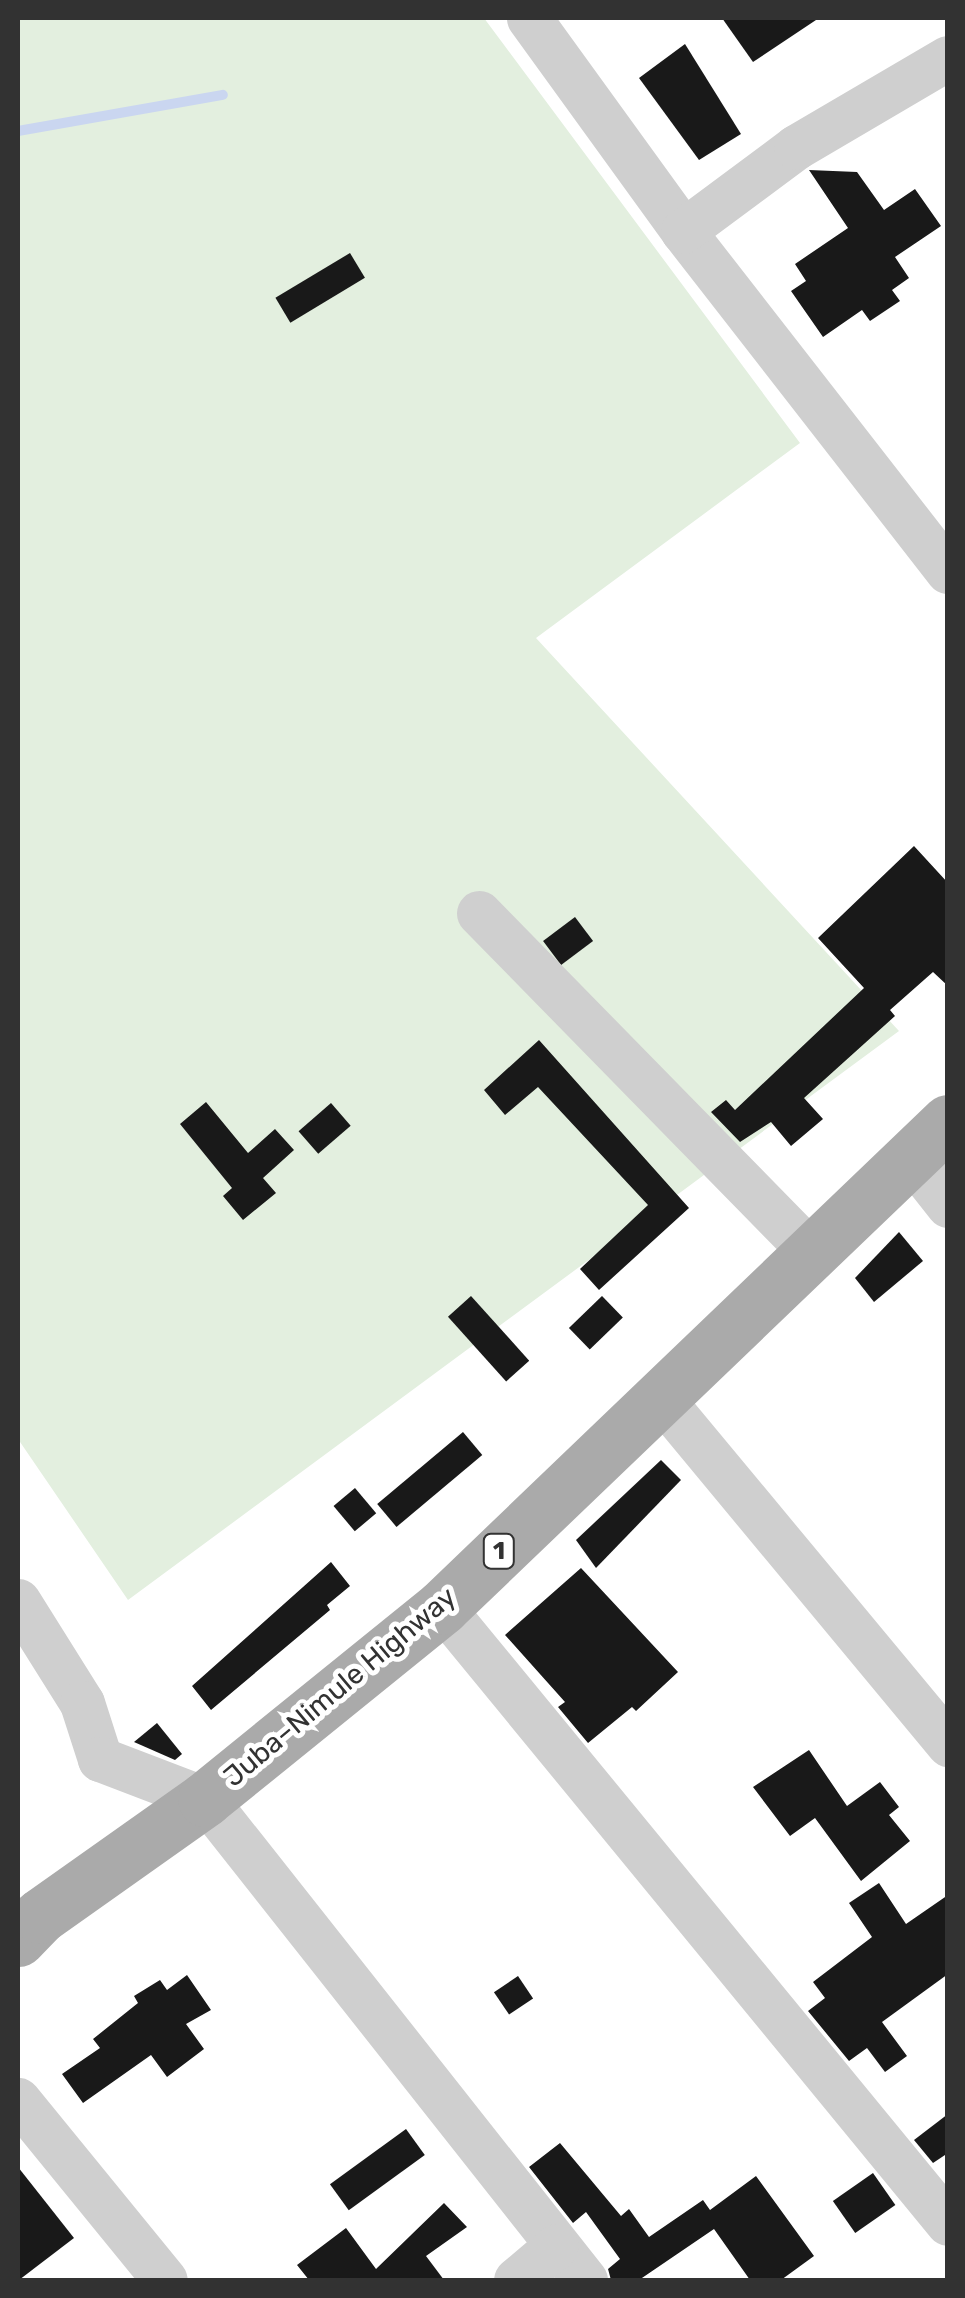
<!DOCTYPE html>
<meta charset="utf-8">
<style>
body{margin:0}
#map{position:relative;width:965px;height:2298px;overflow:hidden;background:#fff;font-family:Rubik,sans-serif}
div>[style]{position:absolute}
.green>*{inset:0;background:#e3efdf}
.stream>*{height:10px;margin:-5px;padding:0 5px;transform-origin:5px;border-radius:5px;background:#cad6f0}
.building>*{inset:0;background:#191919;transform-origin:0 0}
.minor>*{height:45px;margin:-22.5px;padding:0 22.5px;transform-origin:22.5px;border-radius:22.5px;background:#cfcfcf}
.major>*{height:55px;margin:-27.5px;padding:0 27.5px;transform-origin:27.5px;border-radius:27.5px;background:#aaa}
span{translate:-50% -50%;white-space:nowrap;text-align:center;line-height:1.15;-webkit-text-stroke:10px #fff;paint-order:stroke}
.shield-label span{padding:2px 8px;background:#fff;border:2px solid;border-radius:8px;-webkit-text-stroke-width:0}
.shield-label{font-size:25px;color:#323232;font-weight:700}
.street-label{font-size:28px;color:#323232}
.frame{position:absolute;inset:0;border:20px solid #323232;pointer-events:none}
</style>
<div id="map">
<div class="green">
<div style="clip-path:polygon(18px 18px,484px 18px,800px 443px,536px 638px,899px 1031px,128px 1600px,18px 1439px)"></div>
</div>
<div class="stream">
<div style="left:18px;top:131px;width:208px;rotate:-10deg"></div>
</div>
<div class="building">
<div style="clip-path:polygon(722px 18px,819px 18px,753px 62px)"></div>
<div style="clip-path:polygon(685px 44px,741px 134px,699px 160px,639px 78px)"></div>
<div style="clip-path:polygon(809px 170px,857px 172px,884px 210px,915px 189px,941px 226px,895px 257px,909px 278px,892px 290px,900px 301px,870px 321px,862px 310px,823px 337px,791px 291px,806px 281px,795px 264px,848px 228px)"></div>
<div style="left:350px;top:253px;width:29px;height:87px;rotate:59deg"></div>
<div style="clip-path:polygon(914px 846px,948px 883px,948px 986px,933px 972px,890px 1010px,895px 1016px,804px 1098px,823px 1119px,791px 1146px,771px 1122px,740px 1142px,711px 1112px,726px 1100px,735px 1110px,864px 988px,818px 938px)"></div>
<div style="left:575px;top:917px;width:30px;height:40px;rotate:53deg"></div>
<div style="clip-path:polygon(539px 1040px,689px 1208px,599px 1290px,580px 1269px,648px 1205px,538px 1087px,505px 1115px,484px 1090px)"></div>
<div style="clip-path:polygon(206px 1102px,248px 1153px,275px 1129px,294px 1150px,263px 1178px,276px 1193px,243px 1220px,223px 1196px,232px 1188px,180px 1124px)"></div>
<div style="left:331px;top:1103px;width:30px;height:43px;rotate:49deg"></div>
<div style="clip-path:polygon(899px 1232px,923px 1261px,874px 1302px,855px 1278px)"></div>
<div style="left:471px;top:1296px;width:87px;height:31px;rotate:48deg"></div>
<div style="left:602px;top:1296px;width:30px;height:46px;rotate:46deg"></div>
<div style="left:463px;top:1432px;width:30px;height:112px;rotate:50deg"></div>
<div style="clip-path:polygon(661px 1460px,681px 1480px,596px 1568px,576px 1540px)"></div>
<div style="left:355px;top:1488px;width:33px;height:28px;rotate:50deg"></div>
<div style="clip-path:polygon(331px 1562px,350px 1586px,327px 1605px,330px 1610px,211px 1710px,192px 1686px)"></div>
<div style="clip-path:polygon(581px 1568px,678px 1672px,636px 1711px,632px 1707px,588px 1743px,558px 1707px,565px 1702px,505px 1635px)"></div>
<div style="clip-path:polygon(157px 1723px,182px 1754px,175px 1760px,134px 1742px)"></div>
<div style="clip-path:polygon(809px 1750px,847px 1806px,880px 1782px,899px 1807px,889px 1815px,910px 1841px,861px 1881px,815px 1818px,790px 1836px,753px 1787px)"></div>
<div style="clip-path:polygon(879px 1883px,906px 1924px,948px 1895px,948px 1974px,882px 2022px,907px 2056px,885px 2072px,867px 2048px,849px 2061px,808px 2011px,825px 1998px,813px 1982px,872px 1937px,849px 1903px)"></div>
<div style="clip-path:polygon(187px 1975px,211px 2010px,186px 2024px,204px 2049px,167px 2077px,151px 2055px,83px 2103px,62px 2074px,100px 2048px,93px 2039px,138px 2003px,134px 1996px,160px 1980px,167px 1990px)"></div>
<div style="left:518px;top:1976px;width:27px;height:29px;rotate:56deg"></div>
<div style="clip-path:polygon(948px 2114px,948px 2153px,933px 2163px,914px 2140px)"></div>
<div style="left:406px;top:2129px;width:32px;height:94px;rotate:54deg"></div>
<div style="clip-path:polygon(560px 2143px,621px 2216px,629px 2209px,649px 2237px,703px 2200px,710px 2210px,756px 2176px,814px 2256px,781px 2280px,750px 2280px,714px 2229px,639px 2280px,611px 2280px,608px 2269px,620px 2259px,586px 2212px,573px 2223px,529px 2167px)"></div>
<div style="clip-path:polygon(18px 2167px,74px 2238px,19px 2280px,18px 2280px)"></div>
<div style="left:873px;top:2173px;width:39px;height:49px;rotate:55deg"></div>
<div style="clip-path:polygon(444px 2203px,467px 2227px,426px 2256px,444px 2280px,309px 2280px,297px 2265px,346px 2228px,376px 2269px)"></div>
</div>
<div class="minor">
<div style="left:529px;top:18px;width:263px;rotate:54.1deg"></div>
<div style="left:683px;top:231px;width:431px;rotate:52.1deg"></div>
<div style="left:683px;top:231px;width:141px;rotate:-36.6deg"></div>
<div style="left:796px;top:147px;width:176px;rotate:-30.4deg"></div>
<div style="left:479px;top:913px;width:476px;rotate:45.6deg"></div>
<div style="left:911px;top:1158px;width:60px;rotate:51.8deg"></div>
<div style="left:661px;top:1398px;width:450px;rotate:50.3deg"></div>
<div style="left:18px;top:1601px;width:120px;rotate:57.9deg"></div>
<div style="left:82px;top:1703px;width:59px;rotate:72.2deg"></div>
<div style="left:100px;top:1759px;width:112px;rotate:20.9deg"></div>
<div style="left:205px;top:1799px;width:613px;rotate:51.69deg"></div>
<div style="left:442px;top:1607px;width:797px;rotate:50.6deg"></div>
<div style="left:18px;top:2100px;width:232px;rotate:50.8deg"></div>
<div style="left:516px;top:2280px;width:52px;rotate:-40.4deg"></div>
</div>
<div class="major">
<div style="left:18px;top:1939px;width:32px;rotate:-46deg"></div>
<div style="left:40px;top:1916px;width:202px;rotate:-35.3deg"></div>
<div style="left:205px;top:1799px;width:305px;rotate:-39deg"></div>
<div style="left:442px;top:1607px;width:701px;rotate:-43.79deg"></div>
</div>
<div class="shield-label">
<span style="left:499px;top:1551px">1</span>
</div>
<div class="street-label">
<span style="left:340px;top:1687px;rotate:-40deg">Juba–Nimule Highway</span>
</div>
<div class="frame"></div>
</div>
